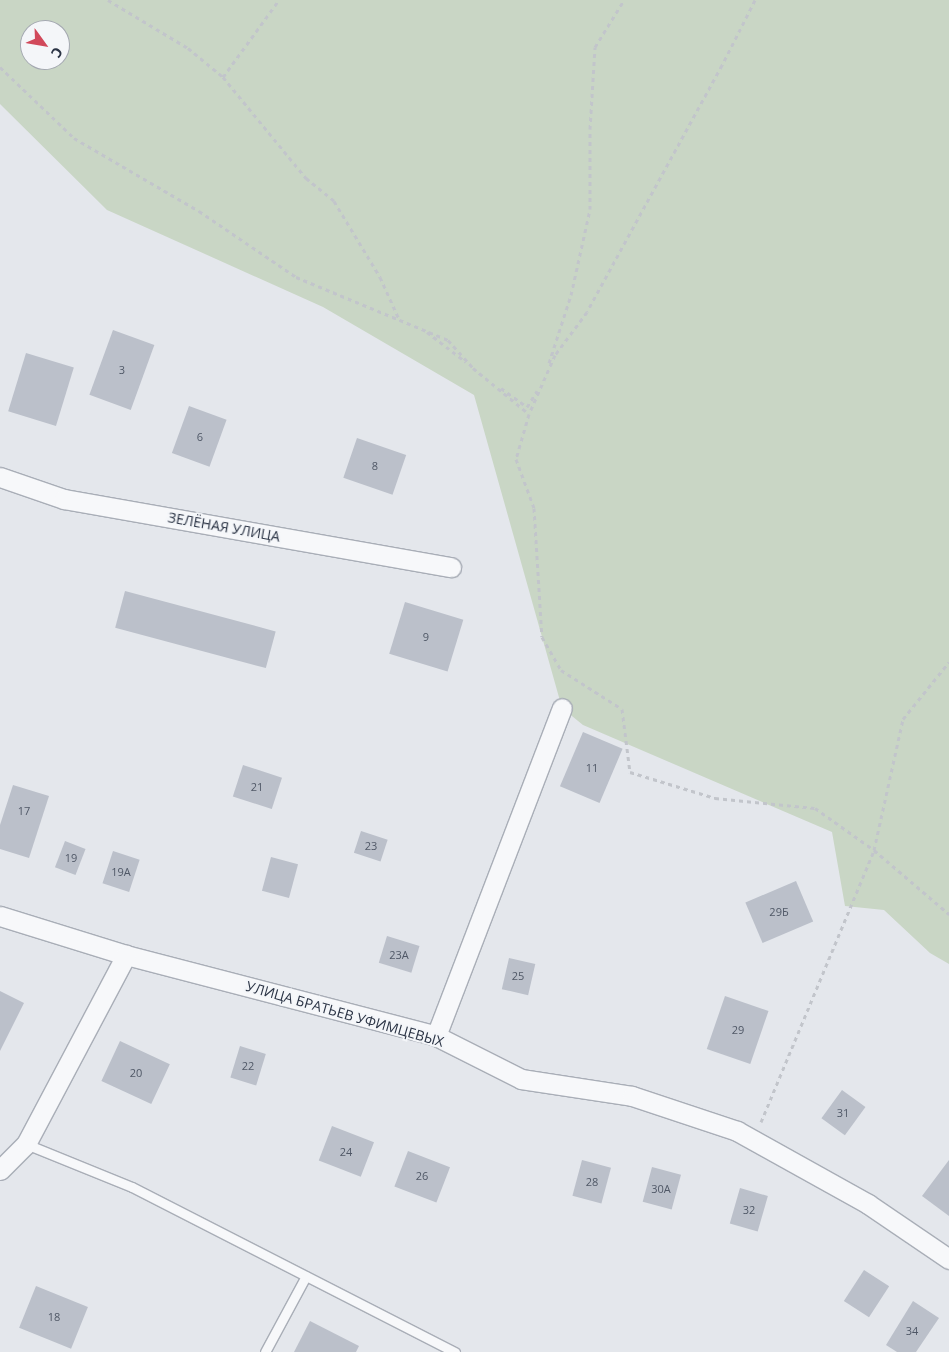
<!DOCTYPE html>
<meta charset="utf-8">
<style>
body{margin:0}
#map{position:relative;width:949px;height:1352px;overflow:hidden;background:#e4e7ec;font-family:"Open Sans",sans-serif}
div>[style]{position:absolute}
.green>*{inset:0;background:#c9d6c5}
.building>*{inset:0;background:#bbc0ca;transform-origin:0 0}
.path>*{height:3px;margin-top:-1.5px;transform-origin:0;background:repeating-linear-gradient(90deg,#c2c5cb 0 4px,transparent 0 8px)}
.roads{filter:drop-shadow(1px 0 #a9aeb7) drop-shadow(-1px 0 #a9aeb7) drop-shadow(0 1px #a9aeb7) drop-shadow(0 -1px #a9aeb7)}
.lane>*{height:9px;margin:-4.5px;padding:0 4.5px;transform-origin:4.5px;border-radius:4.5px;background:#f7f8fa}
.street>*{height:19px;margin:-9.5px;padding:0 9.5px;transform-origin:9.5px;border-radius:9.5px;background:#f7f8fa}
span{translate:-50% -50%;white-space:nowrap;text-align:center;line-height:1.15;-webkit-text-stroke:4px #f4f6f9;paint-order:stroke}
.number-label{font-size:11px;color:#4f5766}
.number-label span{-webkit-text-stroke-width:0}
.street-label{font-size:14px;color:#2b3445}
.north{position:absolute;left:20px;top:20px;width:50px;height:50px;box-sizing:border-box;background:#f4f6f9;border:1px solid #a4a8b1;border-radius:50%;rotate:122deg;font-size:14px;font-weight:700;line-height:20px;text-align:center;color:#2b3445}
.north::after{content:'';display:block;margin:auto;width:18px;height:22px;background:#d1495b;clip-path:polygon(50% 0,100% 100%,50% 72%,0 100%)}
</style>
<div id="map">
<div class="green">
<div style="clip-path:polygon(evenodd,0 0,949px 0,949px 964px,930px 953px,884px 910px,845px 906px,832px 832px,583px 725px,562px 708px,474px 395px,323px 307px,107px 210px,0 104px,0 0,30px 30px,60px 30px,60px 60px,30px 60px,30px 30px)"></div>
</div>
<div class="building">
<div style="left:113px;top:330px;width:44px;height:69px;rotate:20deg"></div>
<div style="left:26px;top:353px;width:50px;height:61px;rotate:17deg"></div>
<div style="left:189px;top:406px;width:40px;height:50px;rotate:20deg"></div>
<div style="left:357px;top:438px;width:52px;height:42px;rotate:19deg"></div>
<div style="left:125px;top:591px;width:156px;height:38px;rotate:15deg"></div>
<div style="left:405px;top:602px;width:61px;height:54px;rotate:17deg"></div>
<div style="left:583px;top:732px;width:43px;height:59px;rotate:23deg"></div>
<div style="left:243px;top:765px;width:41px;height:33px;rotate:18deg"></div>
<div style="clip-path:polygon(13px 785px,49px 796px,29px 858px,0 849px,0 825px)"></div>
<div style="left:361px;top:831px;width:28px;height:23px;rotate:18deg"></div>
<div style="left:65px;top:841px;width:22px;height:28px;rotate:21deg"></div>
<div style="left:113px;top:851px;width:28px;height:34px;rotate:18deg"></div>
<div style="left:271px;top:857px;width:28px;height:35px;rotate:15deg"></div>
<div style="left:796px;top:881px;width:44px;height:55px;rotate:67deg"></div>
<div style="left:387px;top:936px;width:34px;height:28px;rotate:17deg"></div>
<div style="left:509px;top:958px;width:27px;height:32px;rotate:13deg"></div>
<div style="clip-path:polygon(0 991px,24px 1003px,0 1051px)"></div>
<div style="left:725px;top:996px;width:46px;height:56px;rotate:19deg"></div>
<div style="left:120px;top:1041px;width:55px;height:44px;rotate:25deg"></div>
<div style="left:240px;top:1046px;width:27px;height:33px;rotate:17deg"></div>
<div style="left:842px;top:1090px;width:29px;height:35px;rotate:36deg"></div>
<div style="left:332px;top:1126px;width:45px;height:37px;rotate:21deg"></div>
<div style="left:408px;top:1151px;width:45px;height:38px;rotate:21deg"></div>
<div style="left:582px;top:1160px;width:30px;height:37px;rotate:15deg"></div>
<div style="clip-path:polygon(949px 1160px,949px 1216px,922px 1196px)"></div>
<div style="left:652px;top:1167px;width:30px;height:36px;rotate:15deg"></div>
<div style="left:740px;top:1188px;width:29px;height:37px;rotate:16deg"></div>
<div style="left:864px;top:1270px;width:30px;height:37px;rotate:33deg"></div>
<div style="left:36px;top:1286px;width:56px;height:45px;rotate:22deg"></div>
<div style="clip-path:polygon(913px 1301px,939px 1318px,916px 1352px,897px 1352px,886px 1345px)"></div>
<div style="clip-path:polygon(310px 1321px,359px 1346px,356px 1352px,294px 1352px)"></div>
</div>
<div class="path">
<div style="left:108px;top:0;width:93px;rotate:31deg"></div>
<div style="left:188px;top:48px;width:45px;rotate:39.6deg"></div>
<div style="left:223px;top:77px;width:131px;rotate:50.6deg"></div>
<div style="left:306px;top:178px;width:36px;rotate:39deg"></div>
<div style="left:334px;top:201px;width:89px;rotate:58.8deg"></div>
<div style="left:380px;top:277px;width:46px;rotate:65.7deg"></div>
<div style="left:755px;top:0;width:73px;rotate:116.9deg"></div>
<div style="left:722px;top:65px;width:281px;rotate:118.7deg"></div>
<div style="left:587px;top:312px;width:54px;rotate:126.7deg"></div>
<div style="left:555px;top:355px;width:64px;rotate:113.8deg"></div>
<div style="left:529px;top:414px;width:47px;rotate:106.1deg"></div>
<div style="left:516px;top:459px;width:52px;rotate:69.8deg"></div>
<div style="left:534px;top:508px;width:129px;rotate:86.5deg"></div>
<div style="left:542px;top:637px;width:38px;rotate:60deg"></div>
<div style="left:561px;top:670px;width:72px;rotate:32.6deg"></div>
<div style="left:622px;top:709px;width:64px;rotate:82.8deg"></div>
<div style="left:630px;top:772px;width:89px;rotate:17deg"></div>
<div style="left:715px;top:798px;width:100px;rotate:5.7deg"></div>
<div style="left:815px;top:808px;width:72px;rotate:35.4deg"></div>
<div style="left:874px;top:850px;width:99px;rotate:40.5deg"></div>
<div style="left:0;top:67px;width:103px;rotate:43.8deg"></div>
<div style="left:74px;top:138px;width:145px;rotate:30.3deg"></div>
<div style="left:199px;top:211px;width:117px;rotate:34.2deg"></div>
<div style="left:296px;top:277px;width:165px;rotate:22.5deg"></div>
<div style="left:448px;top:340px;width:38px;rotate:48deg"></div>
<div style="left:473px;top:368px;width:72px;rotate:39.4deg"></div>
<div style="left:223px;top:77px;width:95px;rotate:-54deg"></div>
<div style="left:427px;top:332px;width:49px;rotate:37.6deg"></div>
<div style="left:549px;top:363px;width:71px;rotate:-72.1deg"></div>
<div style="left:571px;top:295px;width:88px;rotate:-77.5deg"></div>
<div style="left:590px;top:209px;width:80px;rotate:-90deg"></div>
<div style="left:590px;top:129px;width:82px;rotate:-86.5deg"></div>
<div style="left:595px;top:47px;width:55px;rotate:-58.3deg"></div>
<div style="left:501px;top:388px;width:32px;rotate:36deg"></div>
<div style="left:527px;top:407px;width:19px;rotate:-58deg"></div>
<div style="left:761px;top:1122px;width:295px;rotate:-67.4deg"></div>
<div style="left:874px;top:850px;width:134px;rotate:-77.5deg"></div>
<div style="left:903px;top:719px;width:73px;rotate:-51.1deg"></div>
</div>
<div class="roads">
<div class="lane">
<div style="left:26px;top:1144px;width:114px;rotate:22.1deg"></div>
<div style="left:132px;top:1187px;width:363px;rotate:27.1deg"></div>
<div style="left:265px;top:1352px;width:86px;rotate:-61.7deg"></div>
</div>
<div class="street">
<div style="left:0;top:477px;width:68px;rotate:19deg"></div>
<div style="left:64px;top:499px;width:393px;rotate:10deg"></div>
<div style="left:0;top:916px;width:132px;rotate:17.2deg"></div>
<div style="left:126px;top:955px;width:320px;rotate:14.6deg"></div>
<div style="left:436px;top:1036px;width:95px;rotate:26.8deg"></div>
<div style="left:521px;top:1079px;width:112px;rotate:8.7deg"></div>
<div style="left:632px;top:1096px;width:111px;rotate:18.4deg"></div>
<div style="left:737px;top:1131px;width:150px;rotate:29.1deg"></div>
<div style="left:868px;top:1204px;width:98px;rotate:34.2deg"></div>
<div style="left:436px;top:1036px;width:351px;rotate:-69deg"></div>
<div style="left:0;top:1170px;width:37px;rotate:-45deg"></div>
<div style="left:26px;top:1144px;width:214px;rotate:-62.1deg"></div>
</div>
</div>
<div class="number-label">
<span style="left:122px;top:370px">3</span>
<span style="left:200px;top:437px">6</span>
<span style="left:375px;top:466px">8</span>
<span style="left:426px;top:637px">9</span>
<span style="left:592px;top:768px">11</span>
<span style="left:257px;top:787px">21</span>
<span style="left:24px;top:811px">17</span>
<span style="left:371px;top:846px">23</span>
<span style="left:71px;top:858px">19</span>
<span style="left:121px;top:872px">19А</span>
<span style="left:779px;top:912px">29Б</span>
<span style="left:399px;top:955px">23А</span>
<span style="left:518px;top:976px">25</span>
<span style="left:738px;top:1030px">29</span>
<span style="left:248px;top:1066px">22</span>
<span style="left:136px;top:1073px">20</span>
<span style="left:843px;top:1113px">31</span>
<span style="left:346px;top:1152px">24</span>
<span style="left:422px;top:1176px">26</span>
<span style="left:592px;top:1182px">28</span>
<span style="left:661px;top:1189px">30А</span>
<span style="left:749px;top:1210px">32</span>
<span style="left:54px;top:1317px">18</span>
<span style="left:912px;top:1331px">34</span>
</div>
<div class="street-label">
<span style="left:224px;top:527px;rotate:10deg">ЗЕЛЁНАЯ УЛИЦА</span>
<span style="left:345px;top:1014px;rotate:16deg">УЛИЦА БРАТЬЕВ УФИМЦЕВЫХ</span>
</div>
<div class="north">С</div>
</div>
